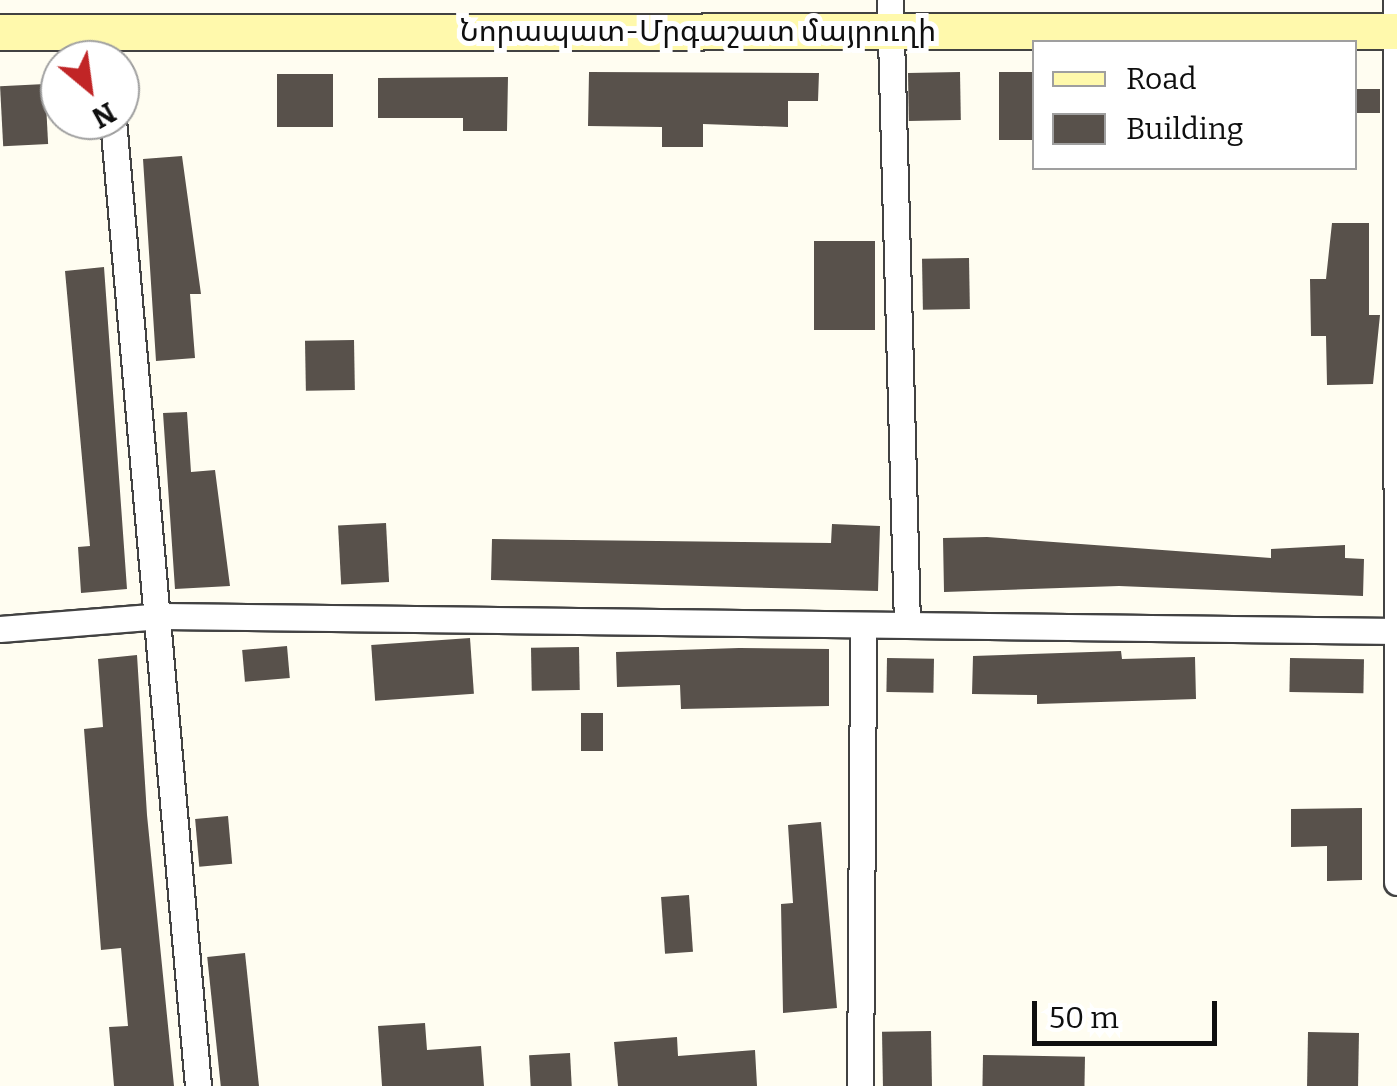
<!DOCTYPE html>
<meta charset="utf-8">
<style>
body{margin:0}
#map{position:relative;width:1397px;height:1086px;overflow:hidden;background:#fffdf1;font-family:Bitter,"Noto Sans Armenian",serif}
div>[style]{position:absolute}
.building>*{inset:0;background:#58514b;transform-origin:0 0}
.roads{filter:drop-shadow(2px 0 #424242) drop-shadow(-2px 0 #424242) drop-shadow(0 2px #424242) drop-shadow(0 -2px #424242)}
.minor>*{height:25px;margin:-12.5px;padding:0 12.5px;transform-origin:12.5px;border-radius:12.5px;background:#fff}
.secondary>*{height:35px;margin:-17.5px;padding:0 17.5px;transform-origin:17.5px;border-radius:17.5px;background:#fff9ac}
span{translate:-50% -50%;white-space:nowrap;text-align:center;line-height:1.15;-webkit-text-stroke:10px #fff;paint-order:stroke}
.street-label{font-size:30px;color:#0f0f0f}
.legend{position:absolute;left:1032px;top:40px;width:325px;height:130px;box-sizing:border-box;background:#fff;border:2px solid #9f9f9f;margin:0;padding:12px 18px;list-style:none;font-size:30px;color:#0f0f0f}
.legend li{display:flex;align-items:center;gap:20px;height:50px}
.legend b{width:50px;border:2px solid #9f9f9f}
.north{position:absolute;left:40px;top:40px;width:100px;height:100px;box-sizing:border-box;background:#fff;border:2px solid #9f9f9f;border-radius:50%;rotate:151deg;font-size:28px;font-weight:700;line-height:40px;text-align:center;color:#0f0f0f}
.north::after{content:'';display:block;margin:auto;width:35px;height:45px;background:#c12526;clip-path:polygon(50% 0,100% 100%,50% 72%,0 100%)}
.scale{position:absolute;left:1032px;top:1001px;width:185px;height:45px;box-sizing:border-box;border:5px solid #0f0f0f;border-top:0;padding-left:12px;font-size:30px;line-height:35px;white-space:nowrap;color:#0f0f0f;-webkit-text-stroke:8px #fff;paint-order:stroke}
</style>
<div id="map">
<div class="building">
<div style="clip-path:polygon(589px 72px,819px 73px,818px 101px,788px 101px,788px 127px,703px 124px,703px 147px,662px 147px,662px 127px,588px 126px)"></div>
<div style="left:960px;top:72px;width:48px;height:52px;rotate:89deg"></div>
<div style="left:1034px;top:72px;width:68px;height:35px;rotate:90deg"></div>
<div style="left:277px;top:74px;width:56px;height:53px"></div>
<div style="clip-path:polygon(508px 77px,507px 131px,463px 131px,463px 118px,378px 118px,378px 78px)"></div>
<div style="left:45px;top:84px;width:60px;height:45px;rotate:87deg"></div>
<div style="left:1354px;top:89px;width:26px;height:24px"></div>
<div style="clip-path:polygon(182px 156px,201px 294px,190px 294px,195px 358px,156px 361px,143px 159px)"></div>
<div style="clip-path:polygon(1332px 223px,1369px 223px,1369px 315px,1380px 315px,1373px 384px,1327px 385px,1326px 336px,1311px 336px,1310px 279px,1326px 279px)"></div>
<div style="left:814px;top:241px;width:61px;height:89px"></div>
<div style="left:969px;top:258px;width:51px;height:47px;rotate:89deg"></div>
<div style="clip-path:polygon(104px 267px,127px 589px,81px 593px,78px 547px,90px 546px,65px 271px)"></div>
<div style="left:354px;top:340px;width:50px;height:49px;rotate:89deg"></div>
<div style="clip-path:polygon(187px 412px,191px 472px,215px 470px,230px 586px,175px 589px,163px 413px)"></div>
<div style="left:386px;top:523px;width:59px;height:48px;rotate:87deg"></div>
<div style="clip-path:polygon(832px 524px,880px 526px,878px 591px,491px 580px,492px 539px,831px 543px)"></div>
<div style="clip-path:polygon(987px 537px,1271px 558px,1271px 549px,1345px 545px,1345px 558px,1364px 559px,1363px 596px,1119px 586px,944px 592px,943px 538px)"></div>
<div style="left:470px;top:638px;width:56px;height:99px;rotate:86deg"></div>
<div style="left:287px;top:646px;width:32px;height:45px;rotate:85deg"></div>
<div style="left:579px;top:647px;width:43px;height:48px;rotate:89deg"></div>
<div style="clip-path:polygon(739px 648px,829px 649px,829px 706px,681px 709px,680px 685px,617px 687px,616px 652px)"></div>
<div style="clip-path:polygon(1121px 651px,1122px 659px,1195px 657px,1196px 699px,1037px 704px,1037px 695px,972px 694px,973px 656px)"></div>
<div style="clip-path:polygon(137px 655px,147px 815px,174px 1086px,114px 1086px,109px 1027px,128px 1026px,121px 948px,101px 950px,84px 729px,103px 727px,98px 659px)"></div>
<div style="left:887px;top:658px;width:47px;height:34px;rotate:1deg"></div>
<div style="left:1290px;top:658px;width:74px;height:34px;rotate:1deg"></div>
<div style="left:581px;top:713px;width:22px;height:38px"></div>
<div style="clip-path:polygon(1362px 808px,1362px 880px,1327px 881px,1327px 846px,1291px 847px,1291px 809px)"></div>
<div style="left:228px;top:816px;width:48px;height:33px;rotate:85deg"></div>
<div style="clip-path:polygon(821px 822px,837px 1008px,783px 1013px,781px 904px,793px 903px,788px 825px)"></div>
<div style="left:689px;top:895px;width:57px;height:28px;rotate:86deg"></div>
<div style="left:245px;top:953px;width:134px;height:38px;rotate:84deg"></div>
<div style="clip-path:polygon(425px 1023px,427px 1050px,481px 1046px,484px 1086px,382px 1086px,378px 1026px)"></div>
<div style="left:931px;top:1031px;width:55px;height:49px;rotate:89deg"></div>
<div style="left:1308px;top:1032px;width:51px;height:54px;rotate:1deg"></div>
<div style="clip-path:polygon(677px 1037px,678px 1056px,755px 1050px,757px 1086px,618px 1086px,614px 1042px)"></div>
<div style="left:570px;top:1053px;width:33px;height:41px;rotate:87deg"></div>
<div style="left:983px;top:1055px;width:102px;height:31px;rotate:1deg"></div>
</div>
<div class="roads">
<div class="minor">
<div style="left:890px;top:0;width:623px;rotate:88.44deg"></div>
<div style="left:1396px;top:0;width:882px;rotate:89.94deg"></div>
<div style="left:104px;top:33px;width:27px;rotate:84deg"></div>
<div style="left:113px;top:120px;width:970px;rotate:84.97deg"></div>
<div style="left:0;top:629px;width:164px;rotate:-4.6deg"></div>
<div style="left:163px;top:616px;width:1234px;rotate:0.7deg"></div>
<div style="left:860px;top:1086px;width:460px;rotate:-89.6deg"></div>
</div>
<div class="secondary">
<div style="left:0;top:32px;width:1397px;rotate:-0.04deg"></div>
</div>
</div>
<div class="street-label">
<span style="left:698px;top:31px">Նորապատ-Մրգաշատ մայրուղի</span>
</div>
<ul class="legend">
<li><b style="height:12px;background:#fff9ac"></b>Road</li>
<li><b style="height:28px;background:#58514b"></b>Building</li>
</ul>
<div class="north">N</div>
<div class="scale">50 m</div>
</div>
